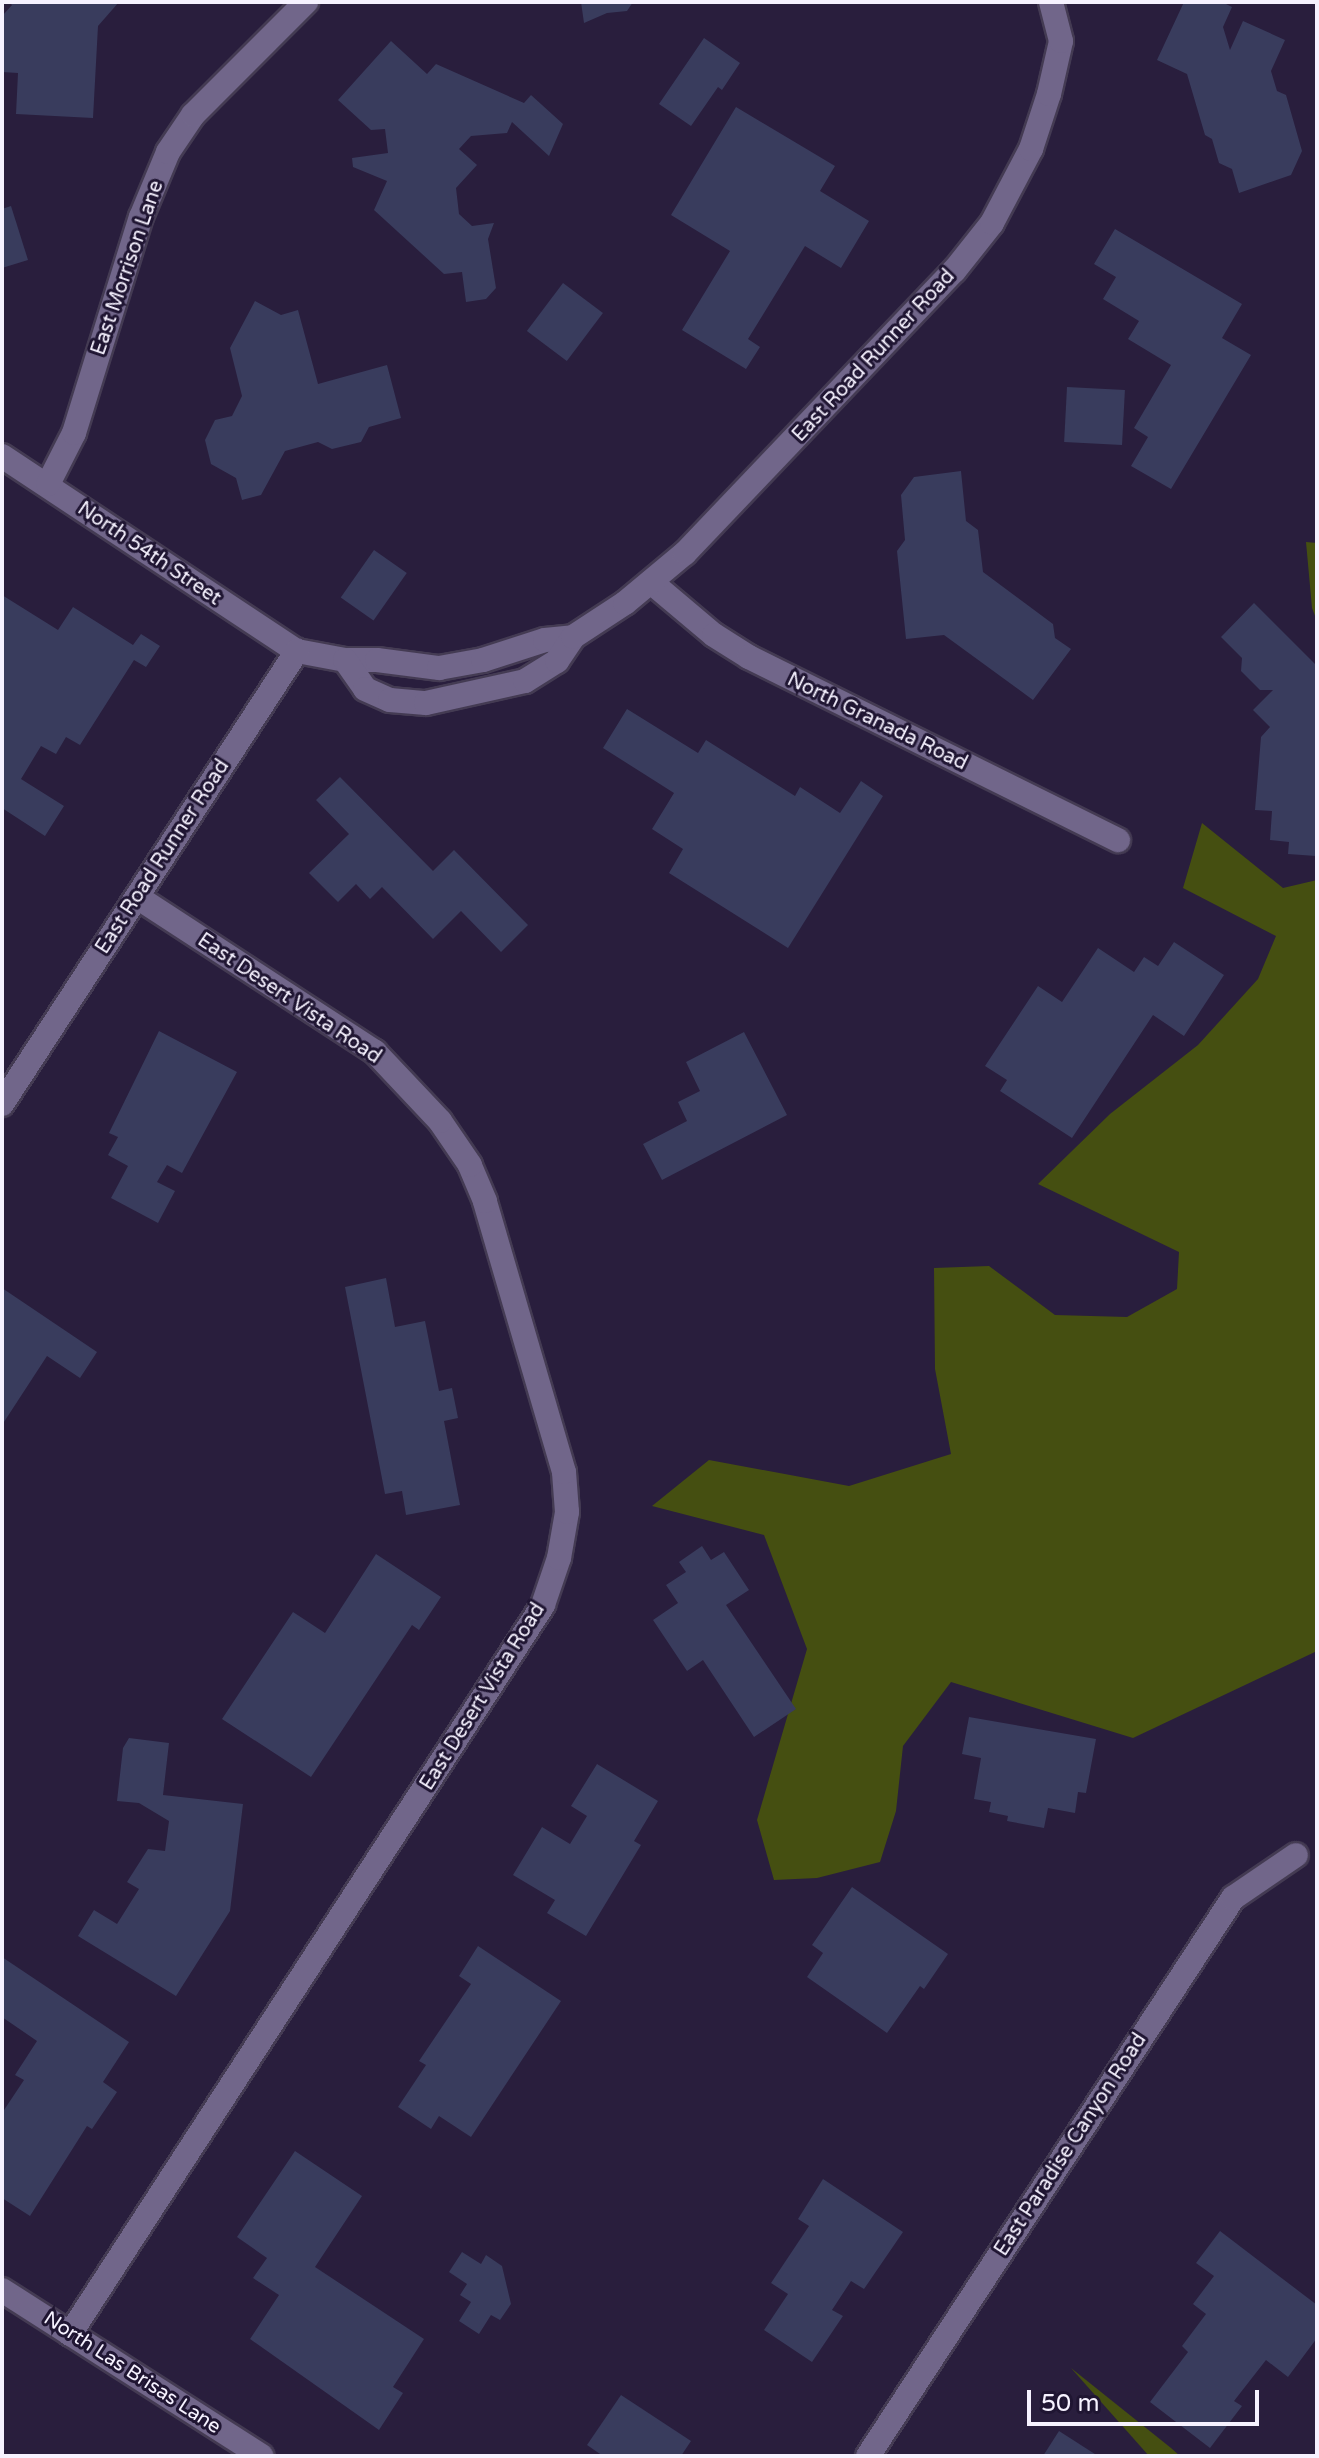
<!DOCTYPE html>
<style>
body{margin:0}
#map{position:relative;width:1319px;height:2458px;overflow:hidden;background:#291e3d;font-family:"Varela Round",sans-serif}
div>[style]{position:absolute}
.green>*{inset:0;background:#454f11}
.building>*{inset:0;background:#393c5d;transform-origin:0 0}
.roads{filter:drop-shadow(2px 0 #443b53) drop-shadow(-2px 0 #443b53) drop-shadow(0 2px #443b53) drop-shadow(0 -2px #443b53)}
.minor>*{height:24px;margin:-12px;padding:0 12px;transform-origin:12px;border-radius:12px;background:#71668a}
span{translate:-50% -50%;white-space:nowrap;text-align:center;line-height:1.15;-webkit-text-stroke:6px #1f1532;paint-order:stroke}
.street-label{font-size:20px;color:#f6f2ff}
.frame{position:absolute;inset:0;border:4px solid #f6f2ff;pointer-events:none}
.scale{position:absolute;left:1027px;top:2390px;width:232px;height:36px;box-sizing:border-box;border:4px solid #f6f2ff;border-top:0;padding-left:10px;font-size:24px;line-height:28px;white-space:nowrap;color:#f6f2ff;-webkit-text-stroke:6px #1f1532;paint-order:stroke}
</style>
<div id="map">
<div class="green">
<div style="clip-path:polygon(1306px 542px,1317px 543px,1317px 621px,1312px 608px)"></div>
<div style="clip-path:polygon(1202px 823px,1283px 888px,1317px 880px,1317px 1651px,1133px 1738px,951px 1682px,903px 1746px,896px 1811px,880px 1862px,817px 1878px,774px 1880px,757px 1820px,807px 1649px,764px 1535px,652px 1506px,709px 1460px,849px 1486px,951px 1454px,935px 1369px,934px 1268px,989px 1266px,1055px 1315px,1127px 1317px,1177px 1289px,1179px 1252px,1038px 1184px,1110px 1114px,1198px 1045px,1258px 979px,1276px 936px,1183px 888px)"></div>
<div style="clip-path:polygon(1071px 2368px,1171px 2448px,1180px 2456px,1149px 2456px)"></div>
</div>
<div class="building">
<div style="clip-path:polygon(9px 2px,119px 2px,98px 26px,93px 118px,16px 114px,18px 73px,2px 72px,3px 15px,12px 5px)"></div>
<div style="clip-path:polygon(581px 2px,633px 2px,627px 11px,607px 13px,584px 23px)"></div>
<div style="clip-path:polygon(1184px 2px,1222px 2px,1232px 7px,1223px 27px,1230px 50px,1243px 21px,1285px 40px,1271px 71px,1277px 91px,1286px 95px,1302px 151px,1291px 175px,1239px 193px,1232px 169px,1219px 163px,1212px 139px,1205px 135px,1187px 74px,1157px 60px)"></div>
<div style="clip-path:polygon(704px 38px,740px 63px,722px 90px,718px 87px,691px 126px,659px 104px)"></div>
<div style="clip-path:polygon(391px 41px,427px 74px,436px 64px,524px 103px,531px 95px,563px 124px,549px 156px,512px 122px,507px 133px,471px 136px,459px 149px,477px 165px,456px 188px,459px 214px,472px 226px,494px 223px,488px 239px,496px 288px,486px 299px,466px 302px,462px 272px,444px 274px,374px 210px,387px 181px,353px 167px,352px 158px,388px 153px,385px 129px,371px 130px,338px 100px)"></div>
<div style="clip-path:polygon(736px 107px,835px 166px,820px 191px,869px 221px,841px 268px,805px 246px,748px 339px,760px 347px,746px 369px,682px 330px,730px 251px,671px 215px)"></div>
<div style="clip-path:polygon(11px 206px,28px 260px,2px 268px,2px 209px)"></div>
<div style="clip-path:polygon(1115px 229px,1242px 304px,1222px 338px,1251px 355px,1171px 489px,1131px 466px,1148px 437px,1134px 428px,1171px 365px,1128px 339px,1139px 321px,1103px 299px,1116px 277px,1094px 264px)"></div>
<div style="left:563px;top:283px;width:50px;height:60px;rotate:37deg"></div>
<div style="clip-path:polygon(255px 301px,281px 315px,298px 310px,318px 384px,387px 365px,401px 418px,369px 427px,361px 442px,332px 449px,318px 442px,285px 451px,261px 495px,242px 500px,236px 478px,211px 464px,205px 440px,215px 420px,232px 416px,242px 396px,230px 348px)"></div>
<div style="left:1067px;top:387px;width:58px;height:55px;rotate:3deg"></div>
<div style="clip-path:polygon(961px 471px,966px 521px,978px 530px,983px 572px,1053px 624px,1055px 638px,1071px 649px,1033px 700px,944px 635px,906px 639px,897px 551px,905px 540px,901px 495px,914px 477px)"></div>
<div style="left:374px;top:550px;width:40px;height:58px;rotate:35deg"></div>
<div style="clip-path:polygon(2px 595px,58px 630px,73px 607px,133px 645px,141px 634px,160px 646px,146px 667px,134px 660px,80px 745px,66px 737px,56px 754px,41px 746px,21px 779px,64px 806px,45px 836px,2px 808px)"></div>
<div style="clip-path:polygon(1254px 603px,1317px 666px,1316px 856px,1288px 854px,1289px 842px,1270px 840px,1272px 811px,1255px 810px,1261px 737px,1270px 727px,1253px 710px,1273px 690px,1260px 690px,1241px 671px,1242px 658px,1221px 637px)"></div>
<div style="clip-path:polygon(627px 709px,698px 753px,706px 740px,795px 796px,800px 787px,840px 813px,861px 781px,883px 796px,788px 948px,669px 873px,683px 849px,652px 829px,674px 793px,603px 748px)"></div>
<div style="clip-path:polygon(340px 777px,433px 871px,454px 850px,528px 925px,501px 952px,461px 911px,433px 939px,382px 887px,370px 899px,356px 884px,338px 902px,309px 873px,349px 834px,316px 800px)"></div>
<div style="clip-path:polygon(1174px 942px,1224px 975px,1184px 1036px,1153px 1015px,1072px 1138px,1000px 1091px,1007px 1080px,985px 1066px,1038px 986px,1062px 1002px,1098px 948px,1134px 972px,1144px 957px,1158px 966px)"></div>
<div style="clip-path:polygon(159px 1031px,237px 1072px,182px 1173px,167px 1165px,157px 1182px,175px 1191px,158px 1223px,111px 1198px,128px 1166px,108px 1155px,118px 1137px,109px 1133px)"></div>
<div style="clip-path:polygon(744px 1032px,787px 1115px,662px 1180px,643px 1144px,687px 1121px,678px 1102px,700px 1091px,686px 1062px)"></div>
<div style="clip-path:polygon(386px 1278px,395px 1327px,425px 1321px,439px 1391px,452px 1388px,458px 1418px,444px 1421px,460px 1505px,406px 1515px,402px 1491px,385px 1494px,345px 1287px)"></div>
<div style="clip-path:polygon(2px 1288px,97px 1352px,80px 1378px,47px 1356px,2px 1425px)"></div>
<div style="clip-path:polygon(702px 1546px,711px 1560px,724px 1552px,749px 1590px,726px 1605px,796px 1709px,754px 1737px,703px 1660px,687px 1671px,653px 1620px,678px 1603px,666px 1585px,686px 1572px,679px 1562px)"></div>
<div style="clip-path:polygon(376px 1554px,441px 1597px,419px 1630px,412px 1625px,311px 1777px,222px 1719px,293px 1612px,325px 1633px)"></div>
<div style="clip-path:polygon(969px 1717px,1096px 1739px,1086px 1793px,1078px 1792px,1075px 1813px,1048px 1808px,1044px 1828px,1007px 1821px,1008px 1816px,989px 1812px,991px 1802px,974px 1799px,981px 1758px,962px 1754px)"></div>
<div style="clip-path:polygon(129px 1738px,169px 1743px,163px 1795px,243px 1804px,230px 1911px,176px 1996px,78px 1936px,94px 1910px,117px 1924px,139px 1889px,127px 1882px,148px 1849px,165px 1851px,169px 1821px,139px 1803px,117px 1801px,123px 1748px)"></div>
<div style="clip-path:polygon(597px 1764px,658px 1801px,634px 1841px,641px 1845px,586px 1936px,547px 1913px,555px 1900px,513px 1875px,542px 1827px,570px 1844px,587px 1816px,571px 1806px)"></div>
<div style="clip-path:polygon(852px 1887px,948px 1954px,924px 1989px,920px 1986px,887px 2033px,807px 1977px,823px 1953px,812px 1945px)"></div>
<div style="clip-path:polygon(478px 1946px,561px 2001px,471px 2137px,439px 2116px,431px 2129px,398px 2107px,426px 2065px,419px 2061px,471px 1984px,459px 1976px)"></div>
<div style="clip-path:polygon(2px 1957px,129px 2042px,103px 2082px,117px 2092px,92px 2129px,87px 2126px,30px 2216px,2px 2198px,2px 2113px,24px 2080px,15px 2075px,37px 2041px,2px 2017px)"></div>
<div style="clip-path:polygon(295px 2151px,362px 2196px,315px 2267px,424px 2339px,393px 2387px,403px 2393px,379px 2430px,250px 2339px,279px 2295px,253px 2278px,267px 2258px,237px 2237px)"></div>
<div style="clip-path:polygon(823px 2179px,903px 2232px,864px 2289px,851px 2281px,832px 2310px,843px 2316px,812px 2362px,764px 2330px,788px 2294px,771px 2283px,809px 2226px,798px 2219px)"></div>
<div style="clip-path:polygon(1220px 2231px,1317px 2305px,1317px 2338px,1288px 2377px,1266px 2360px,1234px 2401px,1242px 2406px,1210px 2448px,1150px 2402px,1188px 2352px,1182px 2346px,1206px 2314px,1193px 2304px,1214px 2276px,1196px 2263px)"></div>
<div style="clip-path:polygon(462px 2252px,481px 2264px,486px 2255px,502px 2266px,511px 2304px,500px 2320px,491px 2315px,479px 2334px,459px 2321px,471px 2302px,460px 2295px,467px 2284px,449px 2272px)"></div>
<div style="clip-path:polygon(621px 2395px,691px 2441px,681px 2456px,603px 2456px,587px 2445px)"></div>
<div style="clip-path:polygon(1059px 2431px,1098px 2456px,1043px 2456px)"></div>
</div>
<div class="roads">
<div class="minor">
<div style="left:2px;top:456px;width:354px;rotate:33.5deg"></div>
<div style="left:297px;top:651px;width:49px;rotate:10.6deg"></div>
<div style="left:345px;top:660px;width:32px"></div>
<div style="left:377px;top:660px;width:63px;rotate:7.4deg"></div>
<div style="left:439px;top:668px;width:45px;rotate:-10.3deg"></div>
<div style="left:483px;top:660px;width:65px;rotate:-17.9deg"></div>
<div style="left:545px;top:640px;width:28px;rotate:-6deg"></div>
<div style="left:48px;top:484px;width:57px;rotate:-63deg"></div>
<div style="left:74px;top:433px;width:226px;rotate:-72.8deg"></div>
<div style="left:141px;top:217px;width:70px;rotate:-67.4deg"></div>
<div style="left:168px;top:152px;width:45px;rotate:-56deg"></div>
<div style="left:193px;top:115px;width:160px;rotate:-45deg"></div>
<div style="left:651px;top:582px;width:82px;rotate:40.1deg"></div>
<div style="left:714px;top:635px;width:41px;rotate:32.2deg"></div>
<div style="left:749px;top:657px;width:412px;rotate:26.4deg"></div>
<div style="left:345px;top:660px;width:35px;rotate:55deg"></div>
<div style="left:365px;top:689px;width:27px;rotate:24deg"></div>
<div style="left:390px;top:700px;width:36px;rotate:5deg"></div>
<div style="left:426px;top:703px;width:101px;rotate:-12.5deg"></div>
<div style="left:525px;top:681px;width:38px;rotate:-32deg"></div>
<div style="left:557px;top:661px;width:29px;rotate:-56deg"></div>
<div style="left:573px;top:637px;width:62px;rotate:-33.2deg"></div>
<div style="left:625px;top:603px;width:78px;rotate:-39.8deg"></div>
<div style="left:685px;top:553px;width:390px;rotate:-46.4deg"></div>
<div style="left:954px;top:271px;width:61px;rotate:-51.6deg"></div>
<div style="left:992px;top:223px;width:84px;rotate:-62.2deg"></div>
<div style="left:1031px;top:149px;width:58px;rotate:-71.9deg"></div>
<div style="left:1049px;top:94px;width:54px;rotate:-77.2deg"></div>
<div style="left:1061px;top:41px;width:40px;rotate:-104.4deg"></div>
<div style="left:2px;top:1104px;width:541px;rotate:-56.93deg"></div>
<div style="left:2px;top:2290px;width:308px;rotate:32.6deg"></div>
<div style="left:70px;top:2334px;width:869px;rotate:-57.02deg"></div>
<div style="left:543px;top:1605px;width:50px;rotate:-71.2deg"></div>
<div style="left:559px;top:1558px;width:47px;rotate:-80.1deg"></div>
<div style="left:567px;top:1512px;width:40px;rotate:-94.3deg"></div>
<div style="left:564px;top:1472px;width:282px;rotate:-106.3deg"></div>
<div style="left:485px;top:1201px;width:39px;rotate:-113deg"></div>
<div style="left:470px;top:1165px;width:53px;rotate:-124.3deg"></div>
<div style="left:440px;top:1121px;width:95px;rotate:-133.3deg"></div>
<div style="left:375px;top:1052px;width:284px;rotate:-146.9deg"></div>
<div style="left:868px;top:2456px;width:667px;rotate:-56.81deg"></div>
<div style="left:1233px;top:1898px;width:76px;rotate:-34.3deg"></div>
</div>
</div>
<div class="street-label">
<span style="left:128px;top:268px;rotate:-71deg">East Morrison Lane</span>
<span style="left:874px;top:356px;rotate:-47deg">East Road Runner Road</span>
<span style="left:149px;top:554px;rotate:34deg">North 54th Street</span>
<span style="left:877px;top:722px;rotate:26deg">North Granada Road</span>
<span style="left:163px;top:857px;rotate:-57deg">East Road Runner Road</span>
<span style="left:289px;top:999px;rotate:34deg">East Desert Vista Road</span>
<span style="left:483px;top:1697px;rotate:-58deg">East Desert Vista Road</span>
<span style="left:1071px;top:2145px;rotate:-57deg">East Paradise Canyon Road</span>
<span style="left:132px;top:2373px;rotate:33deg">North Las Brisas Lane</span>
</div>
<div class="frame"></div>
<div class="scale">50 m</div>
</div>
